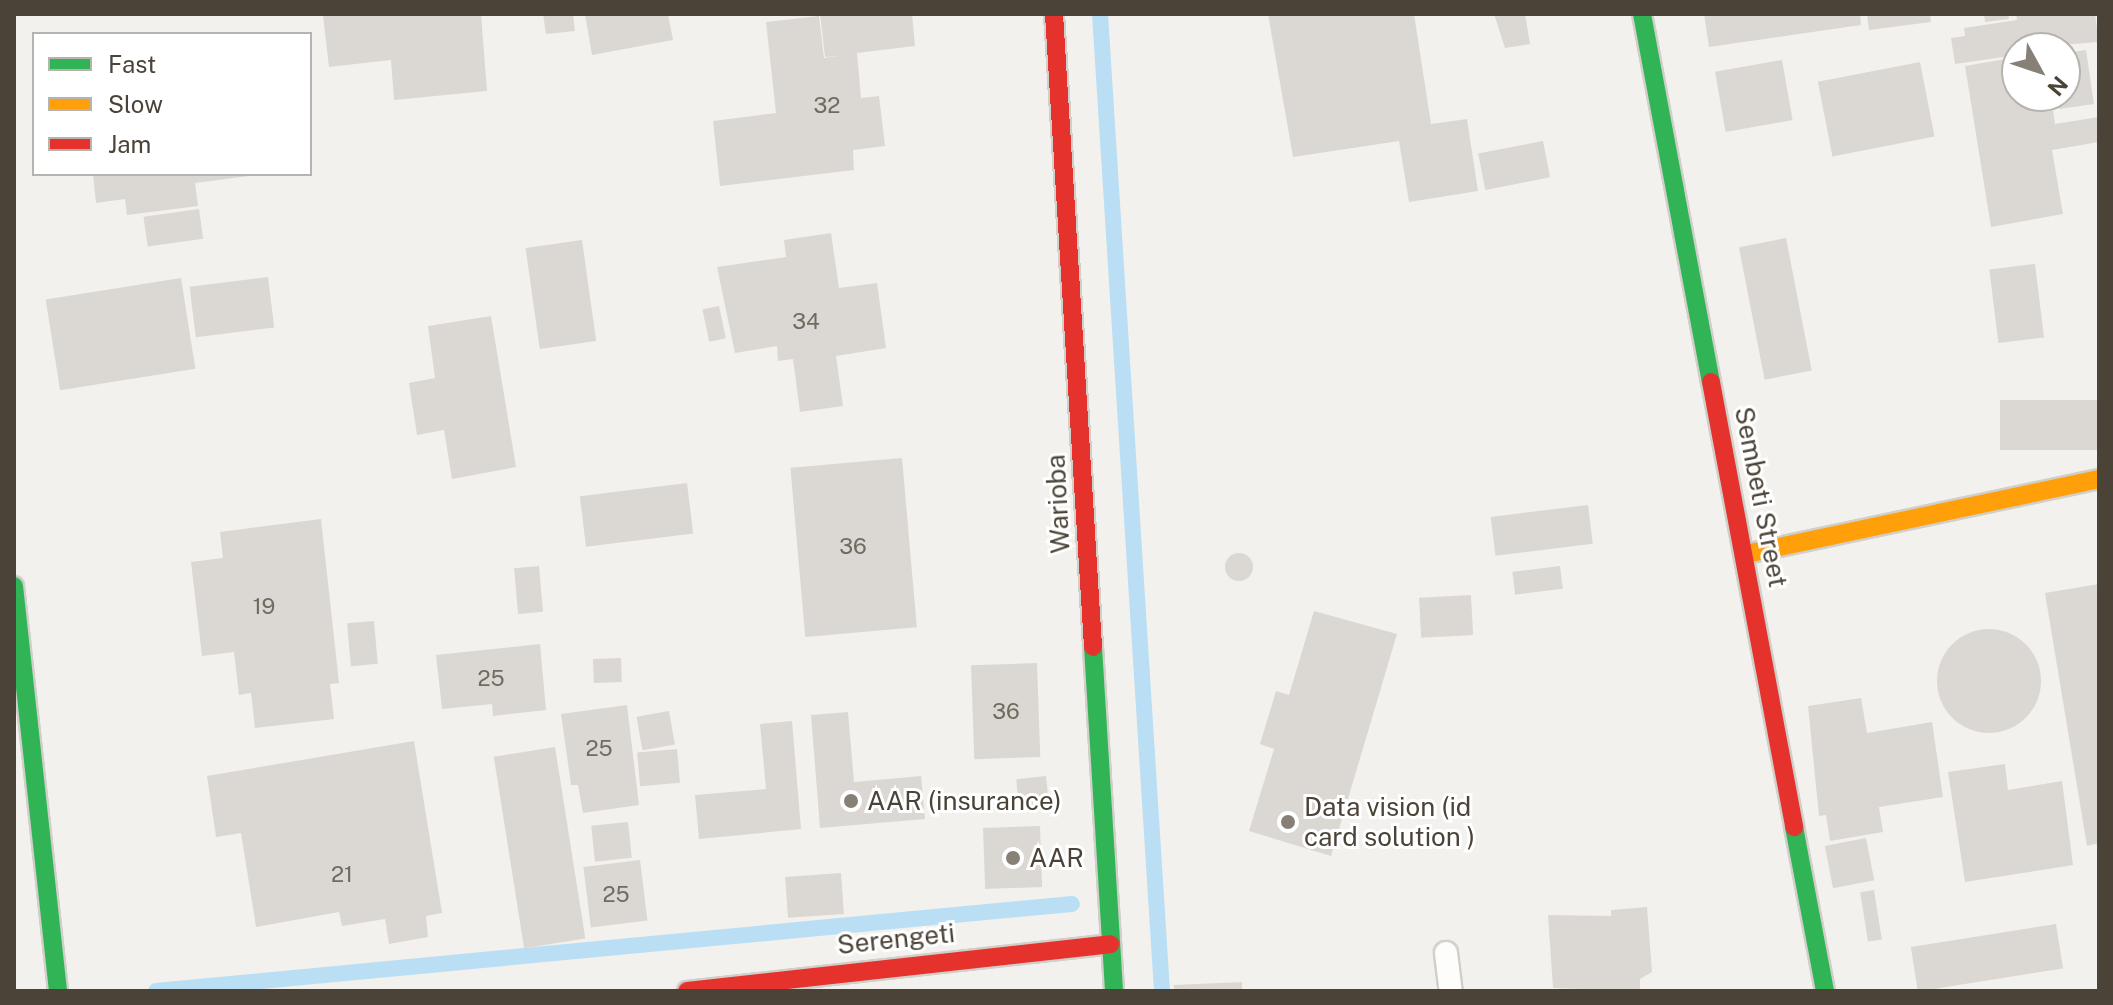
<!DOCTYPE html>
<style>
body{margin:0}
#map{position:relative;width:2113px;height:1005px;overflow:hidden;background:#f3f1ed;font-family:"Public Sans",sans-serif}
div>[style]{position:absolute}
.stream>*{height:16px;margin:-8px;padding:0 8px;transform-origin:8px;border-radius:8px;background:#badff4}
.building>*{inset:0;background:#dbd8d3;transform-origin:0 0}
.round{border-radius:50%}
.roads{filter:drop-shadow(2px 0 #d1cfca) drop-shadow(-2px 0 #d1cfca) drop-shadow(0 2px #d1cfca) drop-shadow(0 -2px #d1cfca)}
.lane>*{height:22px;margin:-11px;padding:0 11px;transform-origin:11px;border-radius:11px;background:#fdfdfc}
.fast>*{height:18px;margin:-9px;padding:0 9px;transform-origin:9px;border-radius:9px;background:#30b455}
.slow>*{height:18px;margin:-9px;padding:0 9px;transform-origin:9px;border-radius:9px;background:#ff9f0a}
.jam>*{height:18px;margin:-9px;padding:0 9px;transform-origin:9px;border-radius:9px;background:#e5322d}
.dots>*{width:22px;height:22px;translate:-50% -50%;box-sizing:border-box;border:4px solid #fff;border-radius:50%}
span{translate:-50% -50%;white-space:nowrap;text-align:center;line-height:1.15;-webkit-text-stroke:6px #fff;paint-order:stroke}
.number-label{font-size:22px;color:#706a60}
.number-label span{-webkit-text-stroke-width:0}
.street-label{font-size:26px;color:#4b4337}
.poi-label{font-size:26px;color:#4b4337}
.left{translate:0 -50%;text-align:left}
.frame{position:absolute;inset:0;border:16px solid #4b4337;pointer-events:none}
.legend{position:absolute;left:32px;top:32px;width:280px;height:144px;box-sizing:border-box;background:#fff;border:2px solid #b7b4af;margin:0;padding:10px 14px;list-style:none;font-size:24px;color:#4b4337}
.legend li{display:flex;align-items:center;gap:16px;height:40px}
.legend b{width:40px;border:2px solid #b7b4af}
.north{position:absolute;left:2001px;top:32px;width:80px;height:80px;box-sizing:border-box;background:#fff;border:2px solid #b7b4af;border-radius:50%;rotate:130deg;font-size:22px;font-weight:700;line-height:32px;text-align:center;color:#4b4337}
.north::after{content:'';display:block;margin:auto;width:28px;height:36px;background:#868077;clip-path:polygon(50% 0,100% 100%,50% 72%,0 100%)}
</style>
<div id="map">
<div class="stream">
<div style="left:1100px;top:14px;width:979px;rotate:86.37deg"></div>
<div style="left:156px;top:991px;width:920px;rotate:-5.43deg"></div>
</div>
<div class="building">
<div style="clip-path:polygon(340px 14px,481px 14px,487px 91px,394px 100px,391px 60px,329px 67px,323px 16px)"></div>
<div style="clip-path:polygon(543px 14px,573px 14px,575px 31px,546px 34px)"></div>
<div style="clip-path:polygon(585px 14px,668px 14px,673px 40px,592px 55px)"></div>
<div style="clip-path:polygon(820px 14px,912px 14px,915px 46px,857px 53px,861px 98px,879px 96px,885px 146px,853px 150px,854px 170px,720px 186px,713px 121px,776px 113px,766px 22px,819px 16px,824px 58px,839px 56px,825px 57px)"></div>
<div style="clip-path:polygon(1268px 14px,1414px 14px,1431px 124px,1467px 119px,1478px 191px,1409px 202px,1399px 141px,1293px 157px)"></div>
<div style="clip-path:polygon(1494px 14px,1525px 14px,1530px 44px,1505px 48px)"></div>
<div style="clip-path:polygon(1704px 14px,1860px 14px,1861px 25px,1709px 47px)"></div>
<div style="clip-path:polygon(1867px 14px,1930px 14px,1931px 22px,1869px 30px)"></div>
<div style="clip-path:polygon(1984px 14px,2008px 14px,2009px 19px,1985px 22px)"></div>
<div style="clip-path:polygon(2016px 14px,2095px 14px,2099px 42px,2017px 48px,2017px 55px,1955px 64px,1951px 38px,1965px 36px,1964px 28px,2017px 20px)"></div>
<div style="clip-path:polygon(2086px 50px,2094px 104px,2059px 109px,2065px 53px)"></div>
<div style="clip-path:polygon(2017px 57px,2017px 96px,2051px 96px,2055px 124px,2099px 117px,2099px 142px,2052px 150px,2063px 214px,1991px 227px,1965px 66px)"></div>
<div style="left:1782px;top:60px;width:61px;height:68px;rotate:80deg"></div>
<div style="left:1920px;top:62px;width:76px;height:104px;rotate:79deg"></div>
<div style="left:1543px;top:141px;width:37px;height:66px;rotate:79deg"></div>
<div style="clip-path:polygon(93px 174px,249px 174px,249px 176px,195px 183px,198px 206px,127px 215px,125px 199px,96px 203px)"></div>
<div style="left:199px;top:209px;width:30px;height:56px;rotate:82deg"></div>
<div style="clip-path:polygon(831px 233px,839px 288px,877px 283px,886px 348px,836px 356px,843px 406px,800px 412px,793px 359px,778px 361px,777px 346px,735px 353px,717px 267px,786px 257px,784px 240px)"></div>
<div style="left:1786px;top:238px;width:135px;height:48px;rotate:79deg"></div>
<div style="left:582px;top:240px;width:102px;height:57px;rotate:82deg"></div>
<div style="left:2035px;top:264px;width:74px;height:46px;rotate:83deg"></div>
<div style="left:268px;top:277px;width:51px;height:79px;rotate:83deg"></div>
<div style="left:181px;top:278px;width:92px;height:137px;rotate:81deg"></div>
<div style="left:719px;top:306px;width:33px;height:17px;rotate:78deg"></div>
<div style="clip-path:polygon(491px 316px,516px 467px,452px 479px,444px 430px,417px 435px,409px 383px,435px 378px,428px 326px)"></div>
<div style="left:2099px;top:400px;width:50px;height:99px;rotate:90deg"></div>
<div style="left:902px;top:458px;width:170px;height:112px;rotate:85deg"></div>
<div style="left:687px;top:483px;width:51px;height:108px;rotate:83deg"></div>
<div style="left:1588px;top:505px;width:39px;height:98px;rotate:83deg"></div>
<div style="clip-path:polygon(321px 519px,339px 683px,330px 684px,334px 719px,255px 728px,251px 693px,239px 695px,234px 652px,202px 656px,191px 562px,223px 558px,220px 532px)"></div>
<div class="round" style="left:1225px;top:553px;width:28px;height:28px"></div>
<div style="left:539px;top:566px;width:46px;height:25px;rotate:85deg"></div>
<div style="left:1560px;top:566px;width:23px;height:48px;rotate:83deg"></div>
<div style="clip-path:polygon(2099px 584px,2099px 843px,2087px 846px,2045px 593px)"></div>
<div style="left:1471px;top:595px;width:40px;height:52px;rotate:87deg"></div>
<div style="clip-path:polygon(1314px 611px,1397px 634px,1331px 856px,1249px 831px,1274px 749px,1260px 744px,1276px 691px,1289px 695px)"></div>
<div style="left:374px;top:621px;width:43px;height:27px;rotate:85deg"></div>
<div class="round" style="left:1937px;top:629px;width:104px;height:104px"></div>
<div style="clip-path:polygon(540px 644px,546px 710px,493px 716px,492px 704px,442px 709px,436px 655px)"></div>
<div style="left:621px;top:658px;width:24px;height:28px;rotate:88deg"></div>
<div style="left:1037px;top:663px;width:94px;height:66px;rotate:88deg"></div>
<div style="clip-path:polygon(1861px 698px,1867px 733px,1932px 722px,1943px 797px,1879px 807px,1883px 832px,1830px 841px,1826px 815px,1819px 816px,1808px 706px)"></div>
<div style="clip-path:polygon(627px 705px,639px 805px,583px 813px,578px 785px,571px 785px,561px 714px)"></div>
<div style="left:669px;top:711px;width:34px;height:33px;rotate:80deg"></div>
<div style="clip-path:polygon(848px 712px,854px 782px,921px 776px,925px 819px,820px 828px,811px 715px)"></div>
<div style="clip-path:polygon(792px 721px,801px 829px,699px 839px,695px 795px,766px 789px,760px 724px)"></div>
<div style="clip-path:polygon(414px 741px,442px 913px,426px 916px,428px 937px,389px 944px,385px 919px,342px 926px,339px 912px,256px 927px,241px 833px,216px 837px,207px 776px)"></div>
<div style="left:555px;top:747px;width:194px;height:62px;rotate:81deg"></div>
<div style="left:677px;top:749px;width:34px;height:40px;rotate:85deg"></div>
<div style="clip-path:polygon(2005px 764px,2008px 790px,2062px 781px,2073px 865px,1965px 882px,1948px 772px)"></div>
<div style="left:1046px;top:776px;width:31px;height:30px;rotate:84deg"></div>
<div style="left:628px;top:822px;width:36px;height:37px;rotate:84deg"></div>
<div style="left:1040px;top:826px;width:61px;height:57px;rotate:88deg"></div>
<div style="left:1866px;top:838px;width:43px;height:42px;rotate:79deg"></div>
<div style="left:640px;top:860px;width:61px;height:57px;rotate:83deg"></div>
<div style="left:841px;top:873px;width:41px;height:56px;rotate:86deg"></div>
<div style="left:1874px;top:890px;width:50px;height:14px;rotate:81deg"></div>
<div style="clip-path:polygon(1647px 907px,1652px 972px,1640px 979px,1640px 991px,1553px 988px,1548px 915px,1611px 916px,1611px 910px)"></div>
<div style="left:2056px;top:924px;width:45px;height:147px;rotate:81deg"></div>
<div style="clip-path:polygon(1242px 982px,1242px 991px,1174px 991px,1174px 985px)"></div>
</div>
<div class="roads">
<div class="lane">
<div style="left:1446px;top:953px;width:38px;rotate:83deg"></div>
</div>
<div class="fast">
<div style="left:1642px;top:14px;width:374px;rotate:79.4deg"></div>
<div style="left:14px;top:586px;width:407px;rotate:83.8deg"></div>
<div style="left:1093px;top:647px;width:345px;rotate:86.5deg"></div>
<div style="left:1794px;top:827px;width:167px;rotate:79.3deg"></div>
</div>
<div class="slow">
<div style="left:1746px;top:554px;width:361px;rotate:-12deg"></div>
</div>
<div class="jam">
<div style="left:1054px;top:14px;width:634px;rotate:86.47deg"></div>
<div style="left:1711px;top:382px;width:453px;rotate:79.4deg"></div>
<div style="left:687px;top:991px;width:426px;rotate:-6.3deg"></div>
</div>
</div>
<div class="dots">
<div style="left:851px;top:801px;background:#868077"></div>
<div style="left:1288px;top:822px;background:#868077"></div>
<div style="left:1013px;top:858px;background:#868077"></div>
</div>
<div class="number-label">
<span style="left:827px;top:106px">32</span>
<span style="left:806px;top:322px">34</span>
<span style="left:853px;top:547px">36</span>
<span style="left:264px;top:607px">19</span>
<span style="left:491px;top:679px">25</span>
<span style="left:1006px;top:712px">36</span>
<span style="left:599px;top:749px">25</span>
<span style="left:342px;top:875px">21</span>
<span style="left:616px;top:895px">25</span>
</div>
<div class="street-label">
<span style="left:1761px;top:497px;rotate:79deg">Sembeti Street</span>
<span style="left:1058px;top:504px;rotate:-93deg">Warioba</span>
<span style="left:896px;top:939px;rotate:-6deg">Serengeti</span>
</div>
<div class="poi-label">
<span class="left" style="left:867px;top:801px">AAR (insurance)</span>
<span class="left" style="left:1304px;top:822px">Data vision (id<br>card solution )</span>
<span class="left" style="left:1029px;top:858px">AAR</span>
</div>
<div class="frame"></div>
<ul class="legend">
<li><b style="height:10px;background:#30b455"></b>Fast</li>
<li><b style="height:10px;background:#ff9f0a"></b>Slow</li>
<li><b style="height:10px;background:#e5322d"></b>Jam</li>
</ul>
<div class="north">N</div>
</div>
